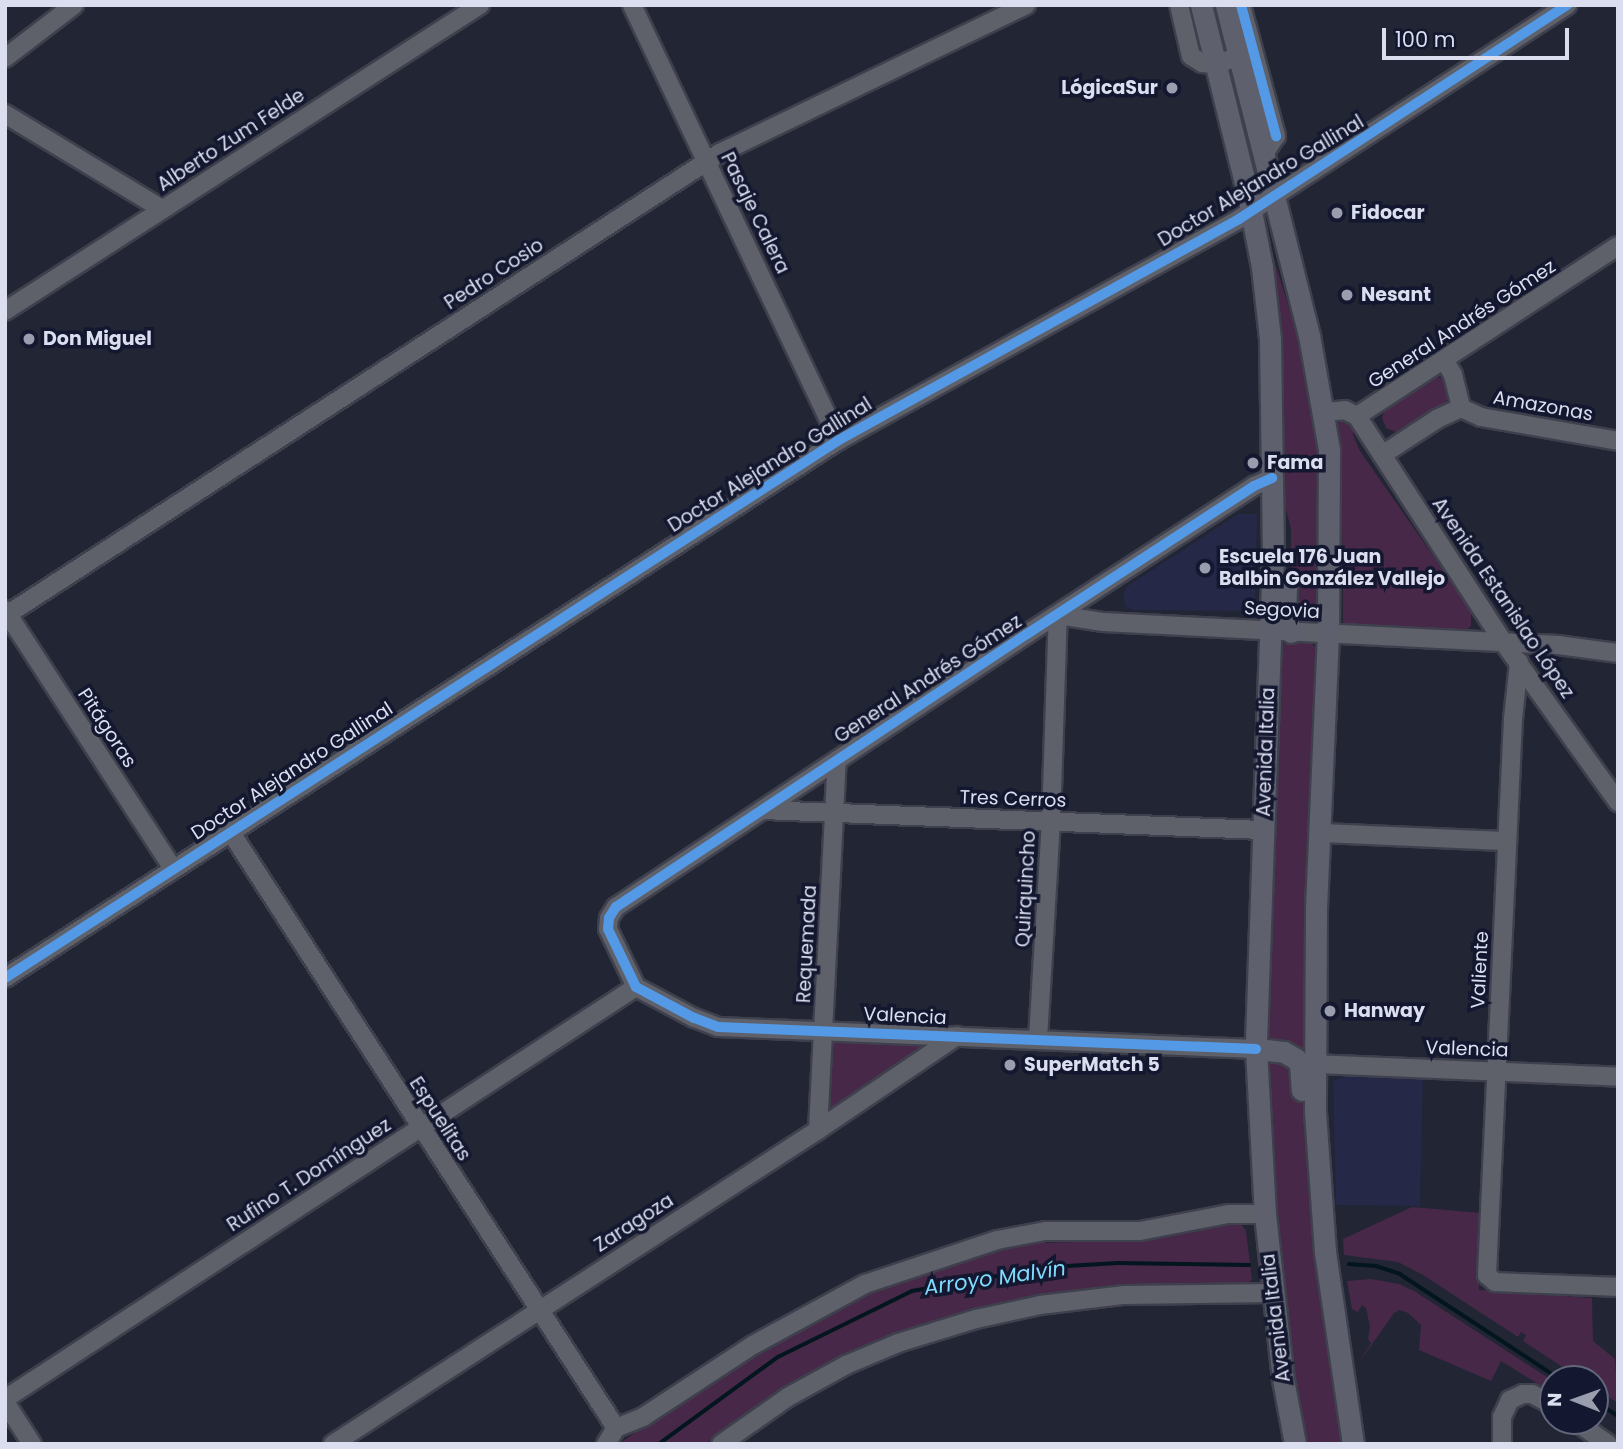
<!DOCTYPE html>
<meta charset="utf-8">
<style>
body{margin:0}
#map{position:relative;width:1623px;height:1449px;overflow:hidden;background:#222533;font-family:Poppins,sans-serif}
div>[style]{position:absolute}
.built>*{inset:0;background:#252846}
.green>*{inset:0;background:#472849}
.stream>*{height:3.5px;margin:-1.75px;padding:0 1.75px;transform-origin:1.75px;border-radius:1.75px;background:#03151e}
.roads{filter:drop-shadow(2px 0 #3f404d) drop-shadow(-2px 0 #3f404d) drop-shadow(0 2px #3f404d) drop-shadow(0 -2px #3f404d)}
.minor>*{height:18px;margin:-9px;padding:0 9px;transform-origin:9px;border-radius:9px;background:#5e606a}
.major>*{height:21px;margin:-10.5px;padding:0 10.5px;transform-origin:10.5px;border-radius:10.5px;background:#5e606d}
.cycleway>*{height:10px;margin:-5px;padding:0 5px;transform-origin:5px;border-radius:5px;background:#5399e6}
.dots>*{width:19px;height:19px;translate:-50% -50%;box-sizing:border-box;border:4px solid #13172f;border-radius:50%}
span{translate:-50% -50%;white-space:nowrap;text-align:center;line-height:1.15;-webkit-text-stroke:7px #13172f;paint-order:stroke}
.poi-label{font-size:19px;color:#dadeef;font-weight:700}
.right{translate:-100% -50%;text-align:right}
.left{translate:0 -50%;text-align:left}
.street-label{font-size:19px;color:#dadeef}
.water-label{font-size:21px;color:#80dcfe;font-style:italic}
.frame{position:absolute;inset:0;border:7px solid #dadeef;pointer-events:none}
.north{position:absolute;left:1539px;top:1365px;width:70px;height:70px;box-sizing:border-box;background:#13172f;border:2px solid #63677c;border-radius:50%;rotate:271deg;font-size:19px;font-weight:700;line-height:28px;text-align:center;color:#dadeef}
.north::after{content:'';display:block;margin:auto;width:24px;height:32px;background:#9a9dad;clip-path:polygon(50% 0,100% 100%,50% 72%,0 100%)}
.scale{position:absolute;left:1382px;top:28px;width:187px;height:32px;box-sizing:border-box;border:4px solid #dadeef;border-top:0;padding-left:9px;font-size:21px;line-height:24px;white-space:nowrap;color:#dadeef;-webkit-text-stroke:5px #13172f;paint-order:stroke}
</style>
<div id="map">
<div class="built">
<div style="clip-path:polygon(1238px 514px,1257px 514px,1255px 603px,1250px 611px,1133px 610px,1126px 607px,1123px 595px,1126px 587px)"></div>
<div style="clip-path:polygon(1350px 1074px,1423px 1077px,1420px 1206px,1336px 1205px,1333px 1081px)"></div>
</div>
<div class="green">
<div style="clip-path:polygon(1265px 231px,1304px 356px,1318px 443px,1322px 516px,1319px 618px,1311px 625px,1296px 624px,1291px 598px,1291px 529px,1282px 494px)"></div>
<div style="clip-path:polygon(1433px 376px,1447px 380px,1450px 393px,1445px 404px,1402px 431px,1396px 432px,1386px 428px,1382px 418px,1386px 406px)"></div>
<div style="clip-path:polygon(1341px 418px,1353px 422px,1353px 435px,1360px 451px,1471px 610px,1471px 626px,1463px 633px,1347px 626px,1343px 622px,1342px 521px,1337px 426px)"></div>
<div style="clip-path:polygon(1290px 640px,1308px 640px,1318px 650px,1306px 919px,1305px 1087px,1344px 1444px,1305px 1444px,1290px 1353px,1273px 1192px,1267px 1088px,1266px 975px,1280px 652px,1282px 645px)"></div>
<div style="clip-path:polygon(836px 1039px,927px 1043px,929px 1045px,832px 1110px,829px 1106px,832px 1046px)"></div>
<div style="clip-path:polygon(1412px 1207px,1481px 1213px,1479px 1290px,1592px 1298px,1593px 1341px,1615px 1359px,1618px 1403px,1595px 1388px,1595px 1379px,1581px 1379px,1523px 1341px,1526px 1335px,1521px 1332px,1518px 1337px,1423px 1275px,1398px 1262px,1344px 1255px,1343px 1239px)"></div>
<div style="clip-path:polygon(1229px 1219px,1240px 1223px,1246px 1231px,1252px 1280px,1246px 1284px,1195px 1288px,886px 1339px,845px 1356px,782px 1389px,705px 1444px,619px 1444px,725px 1368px,869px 1290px,989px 1252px,1032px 1243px,1123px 1241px,1169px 1234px)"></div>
<div style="clip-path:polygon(1371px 1279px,1399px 1284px,1414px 1291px,1553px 1381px,1553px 1393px,1501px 1361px,1491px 1381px,1419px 1350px,1421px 1325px,1408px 1313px,1400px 1310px,1394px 1313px,1358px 1364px,1371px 1343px,1368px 1339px,1370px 1327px,1366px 1308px,1362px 1305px,1358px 1312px,1352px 1309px,1347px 1281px)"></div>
</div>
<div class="stream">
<div style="left:1349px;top:1264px;width:27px;rotate:4deg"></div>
<div style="left:1376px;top:1266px;width:25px;rotate:18deg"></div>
<div style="left:1400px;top:1274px;width:191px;rotate:33.3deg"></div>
<div style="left:1595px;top:1401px;width:27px;rotate:33deg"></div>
<div style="left:659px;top:1444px;width:147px;rotate:-36.2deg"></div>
<div style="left:778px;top:1357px;width:149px;rotate:-26.2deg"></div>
<div style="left:912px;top:1291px;width:140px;rotate:-9.9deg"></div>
<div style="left:1050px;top:1267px;width:68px;rotate:-3.4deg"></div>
<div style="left:1118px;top:1263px;width:131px;rotate:0.9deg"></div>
</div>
<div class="roads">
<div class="minor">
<div style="left:632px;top:5px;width:482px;rotate:64.6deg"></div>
<div style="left:1179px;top:5px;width:52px;rotate:76.8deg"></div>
<div style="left:1191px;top:56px;width:13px;rotate:32deg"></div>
<div style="left:1202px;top:63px;width:12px;rotate:5deg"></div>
<div style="left:1214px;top:64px;width:27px;rotate:-15deg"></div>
<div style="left:1241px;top:5px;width:136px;rotate:75deg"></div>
<div style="left:1276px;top:136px;width:23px;rotate:124deg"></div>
<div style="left:5px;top:58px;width:87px;rotate:-37.5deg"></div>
<div style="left:5px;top:114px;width:184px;rotate:31.2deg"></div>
<div style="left:5px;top:311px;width:565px;rotate:-32.79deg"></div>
<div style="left:1445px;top:361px;width:16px;rotate:60deg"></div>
<div style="left:1453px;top:375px;width:34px;rotate:76deg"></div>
<div style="left:1324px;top:412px;width:21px;rotate:-5deg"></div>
<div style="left:1345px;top:410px;width:13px;rotate:27deg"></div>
<div style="left:1357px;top:416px;width:270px;rotate:57.1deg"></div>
<div style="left:1504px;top:643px;width:196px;rotate:54.4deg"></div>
<div style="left:1357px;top:416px;width:311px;rotate:-33.1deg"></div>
<div style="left:1382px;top:455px;width:66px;rotate:-33.2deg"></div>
<div style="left:1437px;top:419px;width:26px;rotate:-25deg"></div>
<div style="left:1461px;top:408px;width:22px;rotate:24deg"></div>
<div style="left:1481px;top:417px;width:139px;rotate:9.9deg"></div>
<div style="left:5px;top:610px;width:309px;rotate:57deg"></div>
<div style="left:5px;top:616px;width:852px;rotate:-32.93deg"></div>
<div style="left:720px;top:153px;width:340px;rotate:-25.8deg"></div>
<div style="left:1519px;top:662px;width:57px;rotate:96deg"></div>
<div style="left:1513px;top:719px;width:557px;rotate:92.68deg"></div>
<div style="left:1487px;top:1275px;width:11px;rotate:41deg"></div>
<div style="left:1495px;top:1282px;width:123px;rotate:2.3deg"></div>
<div style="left:762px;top:810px;width:501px;rotate:2.29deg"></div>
<div style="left:230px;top:831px;width:711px;rotate:57.11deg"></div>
<div style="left:1320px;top:833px;width:186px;rotate:2.5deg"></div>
<div style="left:5px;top:978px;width:992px;rotate:-32.83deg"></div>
<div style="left:839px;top:440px;width:457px;rotate:-28.9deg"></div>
<div style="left:1239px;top:219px;width:392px;rotate:-33.1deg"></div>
<div style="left:1038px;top:1039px;width:218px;rotate:-86.6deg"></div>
<div style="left:1051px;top:821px;width:206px;rotate:-88.1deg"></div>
<div style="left:1058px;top:615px;width:46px;rotate:8.8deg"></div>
<div style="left:1103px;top:622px;width:456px;rotate:2.9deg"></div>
<div style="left:1558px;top:645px;width:61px;rotate:7.6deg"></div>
<div style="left:1256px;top:1049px;width:538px;rotate:-177.66deg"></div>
<div style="left:718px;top:1027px;width:26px;rotate:-159deg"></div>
<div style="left:694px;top:1018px;width:66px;rotate:-151.9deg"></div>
<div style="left:636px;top:987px;width:64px;rotate:-115.8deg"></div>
<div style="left:608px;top:929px;width:11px;rotate:-85deg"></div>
<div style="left:609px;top:918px;width:13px;rotate:-58deg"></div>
<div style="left:616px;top:907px;width:493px;rotate:-33.6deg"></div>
<div style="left:1027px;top:634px;width:271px;rotate:-33.1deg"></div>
<div style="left:1254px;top:486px;width:20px;rotate:-24deg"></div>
<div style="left:1314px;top:1064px;width:304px;rotate:2.4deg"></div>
<div style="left:818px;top:1130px;width:370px;rotate:-87.1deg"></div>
<div style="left:5px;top:1399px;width:754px;rotate:-33.14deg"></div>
<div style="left:5px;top:1402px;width:50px;rotate:57.3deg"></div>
<div style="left:1575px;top:1421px;width:40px;rotate:34.9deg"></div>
<div style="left:333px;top:1444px;width:578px;rotate:-32.92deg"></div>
<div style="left:818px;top:1130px;width:168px;rotate:-34.1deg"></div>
<div style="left:606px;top:1444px;width:19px;rotate:-58deg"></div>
<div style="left:616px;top:1428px;width:29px;rotate:-22deg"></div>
<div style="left:643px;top:1417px;width:131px;rotate:-33.2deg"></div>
<div style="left:753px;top:1345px;width:128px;rotate:-28.6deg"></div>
<div style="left:865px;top:1284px;width:139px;rotate:-18.4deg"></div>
<div style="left:997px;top:1240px;width:49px;rotate:-10.6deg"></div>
<div style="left:1045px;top:1231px;width:95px"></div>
<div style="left:1140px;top:1231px;width:90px;rotate:-10.9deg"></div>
<div style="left:1228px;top:1214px;width:37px"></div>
<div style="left:721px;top:1444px;width:82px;rotate:-35deg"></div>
<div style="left:788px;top:1397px;width:66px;rotate:-28.9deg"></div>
<div style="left:846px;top:1365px;width:56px;rotate:-22.9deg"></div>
<div style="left:898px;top:1343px;width:82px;rotate:-17.1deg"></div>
<div style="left:976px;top:1319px;width:66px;rotate:-12.3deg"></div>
<div style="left:1040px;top:1305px;width:85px;rotate:-6.8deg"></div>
<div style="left:1124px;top:1295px;width:149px;rotate:-0.8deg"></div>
<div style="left:1502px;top:1444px;width:27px;rotate:-90deg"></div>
<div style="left:1502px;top:1417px;width:19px;rotate:-65deg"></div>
<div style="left:1510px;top:1400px;width:14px;rotate:-25deg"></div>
<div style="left:1523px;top:1394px;width:9px"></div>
<div style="left:1532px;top:1394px;width:24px;rotate:28deg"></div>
</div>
<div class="major">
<div style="left:1201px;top:5px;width:192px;rotate:76.1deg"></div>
<div style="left:1247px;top:191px;width:77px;rotate:78.8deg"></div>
<div style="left:1262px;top:267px;width:71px;rotate:83.6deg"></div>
<div style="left:1270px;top:338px;width:216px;rotate:89.2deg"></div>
<div style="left:1273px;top:554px;width:495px;rotate:92deg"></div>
<div style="left:1256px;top:1049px;width:165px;rotate:86.9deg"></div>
<div style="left:1265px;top:1214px;width:166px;rotate:83.8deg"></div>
<div style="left:1283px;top:1379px;width:66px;rotate:79.5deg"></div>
<div style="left:1226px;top:5px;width:340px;rotate:75.9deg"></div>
<div style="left:1309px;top:335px;width:117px;rotate:80.1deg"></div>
<div style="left:1329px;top:450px;width:183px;rotate:90.3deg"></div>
<div style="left:1328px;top:633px;width:277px;rotate:92.5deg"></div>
<div style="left:1316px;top:910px;width:202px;rotate:90.3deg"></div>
<div style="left:1315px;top:1112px;width:140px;rotate:85.9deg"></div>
<div style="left:1325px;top:1252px;width:194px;rotate:81.7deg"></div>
<div style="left:1286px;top:588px;width:29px;rotate:92deg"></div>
<div style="left:1285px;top:617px;width:16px;rotate:68deg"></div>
<div style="left:1256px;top:1049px;width:28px;rotate:6deg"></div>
<div style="left:1284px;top:1052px;width:14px;rotate:30deg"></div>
<div style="left:1296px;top:1059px;width:6px;rotate:51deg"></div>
<div style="left:1300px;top:1064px;width:26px;rotate:86deg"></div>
</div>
</div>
<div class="cycleway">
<div style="left:1241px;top:5px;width:136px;rotate:75deg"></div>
<div style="left:5px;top:978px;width:992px;rotate:-32.83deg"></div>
<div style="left:839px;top:440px;width:457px;rotate:-28.9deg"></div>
<div style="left:1239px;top:219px;width:392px;rotate:-33.1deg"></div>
<div style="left:1256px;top:1049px;width:538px;rotate:-177.66deg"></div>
<div style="left:718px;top:1027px;width:26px;rotate:-159deg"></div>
<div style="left:694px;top:1018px;width:66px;rotate:-151.9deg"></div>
<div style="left:636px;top:987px;width:64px;rotate:-115.8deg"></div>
<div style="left:608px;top:929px;width:11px;rotate:-85deg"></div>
<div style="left:609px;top:918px;width:13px;rotate:-58deg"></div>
<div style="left:616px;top:907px;width:493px;rotate:-33.6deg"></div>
<div style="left:1027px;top:634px;width:271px;rotate:-33.1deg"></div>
<div style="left:1254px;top:486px;width:20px;rotate:-24deg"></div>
</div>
<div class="dots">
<div style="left:1172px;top:88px;background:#9a9dad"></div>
<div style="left:1337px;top:213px;background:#9a9dad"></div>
<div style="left:1347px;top:295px;background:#9a9dad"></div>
<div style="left:29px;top:339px;background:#9a9dad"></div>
<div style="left:1253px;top:463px;background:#9a9dad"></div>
<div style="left:1205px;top:568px;background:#9a9dad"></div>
<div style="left:1330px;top:1011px;background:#9a9dad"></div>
<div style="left:1010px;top:1065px;background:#9a9dad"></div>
</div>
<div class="poi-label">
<span class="right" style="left:1158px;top:88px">LógicaSur</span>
<span class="left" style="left:1351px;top:213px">Fidocar</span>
<span class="left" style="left:1361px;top:295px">Nesant</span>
<span class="left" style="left:43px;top:339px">Don Miguel</span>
<span class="left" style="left:1267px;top:463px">Fama</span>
<span class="left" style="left:1219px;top:568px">Escuela 176 Juan<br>Balbin González Vallejo</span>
<span class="left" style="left:1344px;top:1011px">Hanway</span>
<span class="left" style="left:1024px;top:1065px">SuperMatch 5</span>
</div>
<div class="street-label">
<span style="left:231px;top:140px;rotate:-33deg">Alberto Zum Felde</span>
<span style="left:1261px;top:181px;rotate:-31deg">Doctor Alejandro Gallinal</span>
<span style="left:755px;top:213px;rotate:64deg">Pasaje Calera</span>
<span style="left:494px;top:274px;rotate:-33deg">Pedro Cosio</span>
<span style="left:1462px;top:324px;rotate:-33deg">General Andrés Gómez</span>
<span style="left:1543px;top:406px;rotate:10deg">Amazonas</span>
<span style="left:770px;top:465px;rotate:-32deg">Doctor Alejandro Gallinal</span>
<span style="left:1503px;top:598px;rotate:56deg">Avenida Estanislao López</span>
<span style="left:1282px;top:610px;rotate:3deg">Segovia</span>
<span style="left:928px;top:679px;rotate:-33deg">General Andrés Gómez</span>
<span style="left:107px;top:728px;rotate:57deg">Pitágoras</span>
<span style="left:1266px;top:752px;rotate:-88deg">Avenida Italia</span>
<span style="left:292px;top:771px;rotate:-33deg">Doctor Alejandro Gallinal</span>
<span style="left:1013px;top:799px;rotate:2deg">Tres Cerros</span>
<span style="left:1026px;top:889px;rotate:-87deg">Quirquincho</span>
<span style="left:807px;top:944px;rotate:-87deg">Requemada</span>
<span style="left:1480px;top:970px;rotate:-87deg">Valiente</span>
<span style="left:905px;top:1016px;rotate:3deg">Valencia</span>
<span style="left:1467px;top:1049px;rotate:2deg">Valencia</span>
<span style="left:440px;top:1119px;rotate:57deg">Espuelitas</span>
<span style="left:309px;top:1175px;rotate:-33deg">Rufino T. Domínguez</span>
<span style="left:634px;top:1223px;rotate:-33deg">Zaragoza</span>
<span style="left:1276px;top:1318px;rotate:-97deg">Avenida Italia</span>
</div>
<div class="water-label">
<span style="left:995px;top:1278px;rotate:-8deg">Arroyo Malvín</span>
</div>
<div class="frame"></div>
<div class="north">N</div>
<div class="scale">100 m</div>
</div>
